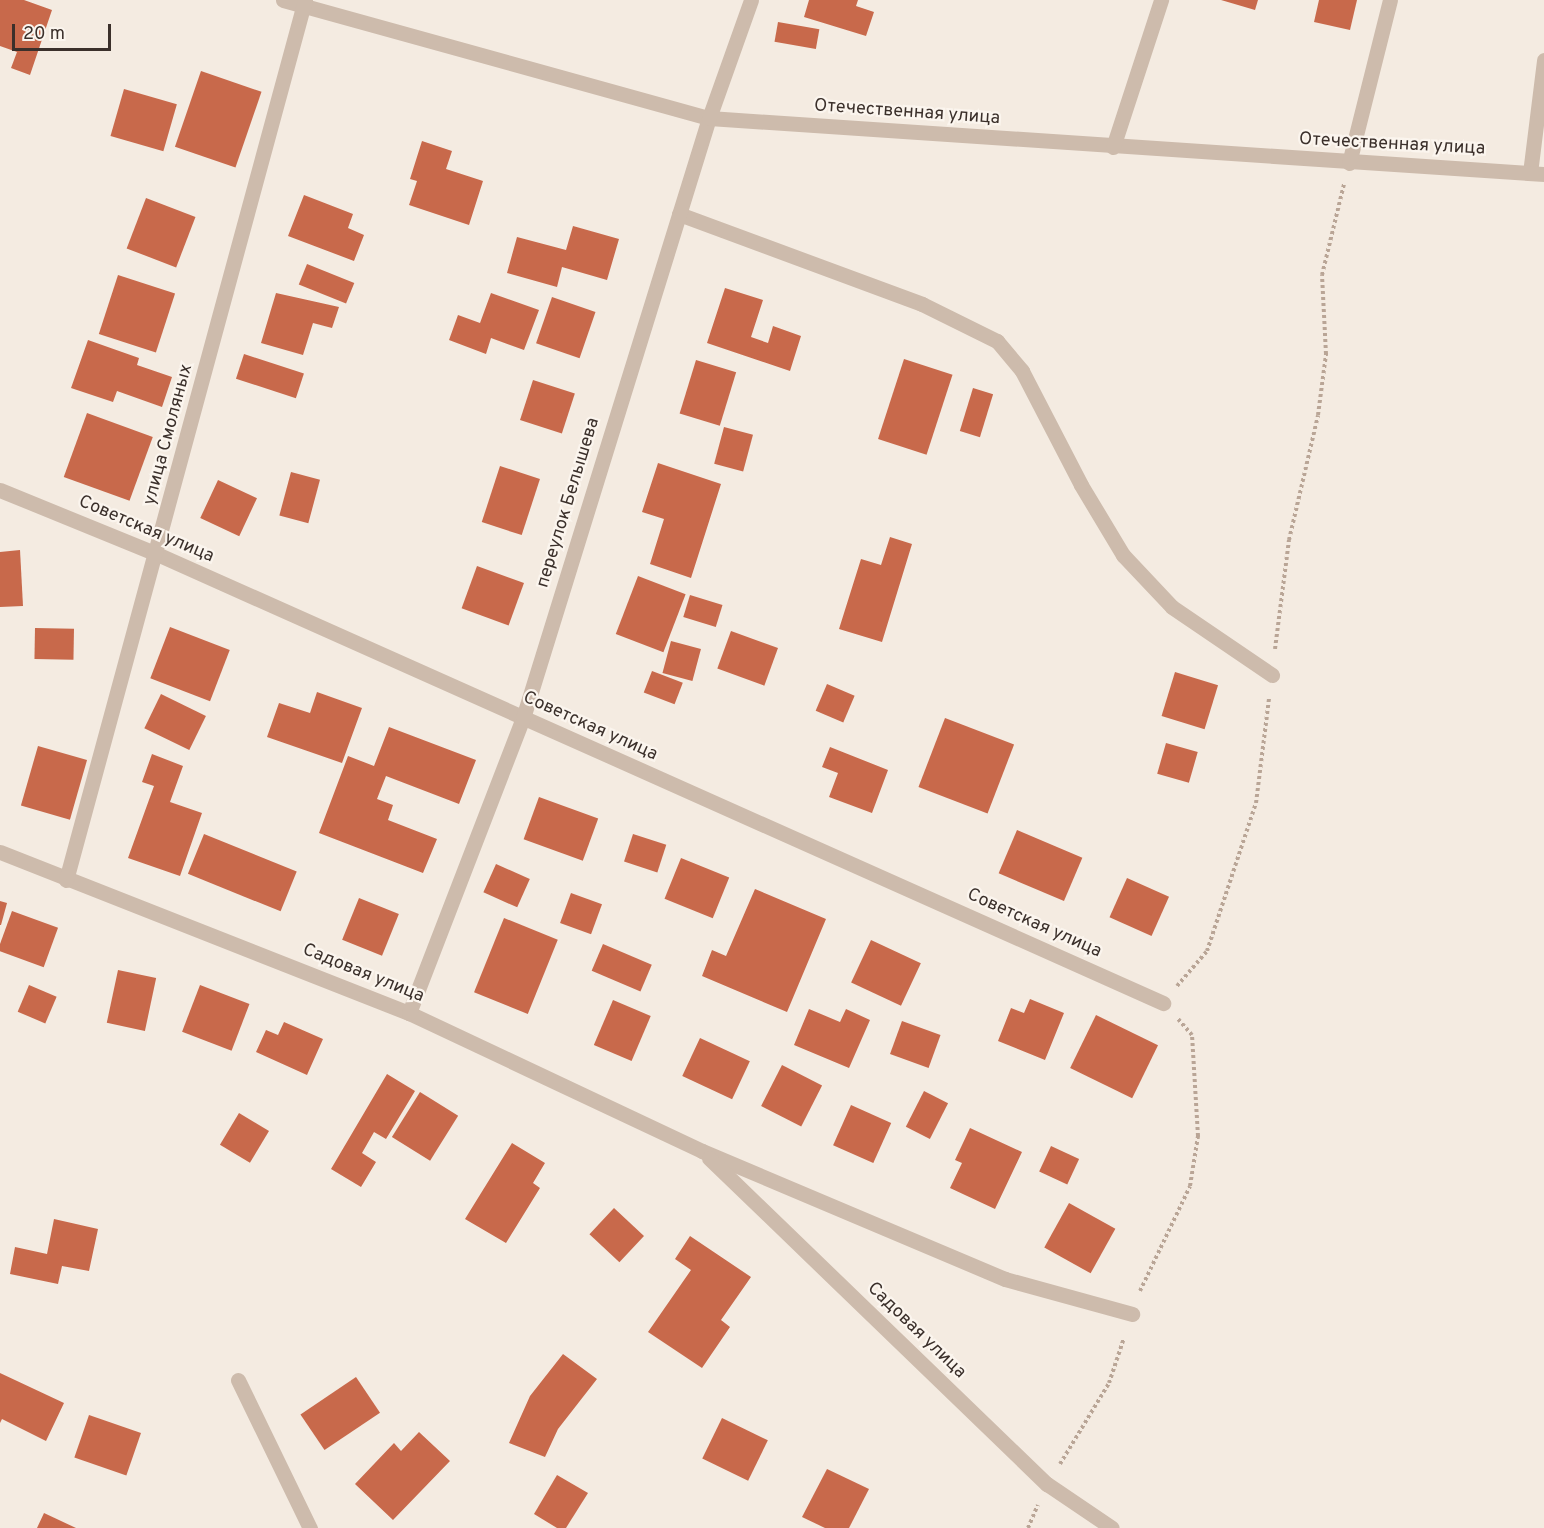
<!DOCTYPE html>
<meta charset="utf-8">
<style>
body{margin:0}
#map{position:relative;width:1544px;height:1528px;overflow:hidden;background:#f4ebe1;font-family:Overpass,sans-serif}
div>[style]{position:absolute}
.building>*{inset:0;background:#c8694b;transform-origin:0 0}
.path>*{height:4px;margin-top:-2px;transform-origin:0;background:repeating-linear-gradient(90deg,#b9a596 0 3px,transparent 0 6px)}
.lane>*{height:15px;margin:-7.5px;padding:0 7.5px;transform-origin:7.5px;border-radius:7.5px;background:#cdbbac}
.street>*{height:15px;margin:-7.5px;padding:0 7.5px;transform-origin:7.5px;border-radius:7.5px;background:#cdbbac}
span{translate:-50% -50%;white-space:nowrap;text-align:center;line-height:1.15;-webkit-text-stroke:4.5px #fbf5ee;paint-order:stroke}
.street-label{font-size:18px;color:#3b302b}
.scale{position:absolute;left:12px;top:24px;width:99px;height:27px;box-sizing:border-box;border:3px solid #3b302b;border-top:0;padding-left:8px;font-size:18px;line-height:21px;white-space:nowrap;color:#3b302b;-webkit-text-stroke:4px #fbf5ee;paint-order:stroke}
</style>
<div id="map">
<div class="building">
<div style="clip-path:polygon(0 0,24px 0,52px 10px,30px 75px,11px 68px,17px 52px,0 46px)"></div>
<div style="clip-path:polygon(809px 0,858px 0,856px 6px,874px 12px,866px 36px,804px 17px)"></div>
<div style="clip-path:polygon(1221px 0,1258px 0,1255px 10px)"></div>
<div style="clip-path:polygon(1319px 0,1357px 0,1350px 30px,1314px 22px)"></div>
<div style="left:778px;top:22px;width:42px;height:20px;rotate:10deg"></div>
<div style="left:201px;top:71px;width:64px;height:80px;rotate:19deg"></div>
<div style="left:124px;top:89px;width:55px;height:49px;rotate:16deg"></div>
<div style="clip-path:polygon(422px 141px,452px 151px,446px 169px,483px 181px,469px 225px,409px 205px,417px 181px,410px 179px)"></div>
<div style="clip-path:polygon(304px 195px,353px 214px,348px 228px,364px 235px,354px 261px,288px 236px)"></div>
<div style="left:146px;top:198px;width:53px;height:54px;rotate:21deg"></div>
<div style="clip-path:polygon(573px 226px,619px 239px,607px 280px,562px 267px,557px 287px,507px 273px,517px 237px,566px 250px)"></div>
<div style="left:307px;top:264px;width:51px;height:22px;rotate:22deg"></div>
<div style="left:118px;top:275px;width:60px;height:62px;rotate:18deg"></div>
<div style="clip-path:polygon(725px 288px,763px 300px,751px 337px,768px 343px,773px 326px,801px 336px,790px 371px,707px 343px)"></div>
<div style="clip-path:polygon(276px 293px,339px 307px,332px 328px,313px 323px,303px 355px,261px 343px)"></div>
<div style="clip-path:polygon(491px 293px,539px 310px,524px 350px,491px 338px,486px 354px,449px 340px,458px 315px,480px 323px)"></div>
<div style="left:552px;top:297px;width:46px;height:49px;rotate:19deg"></div>
<div style="clip-path:polygon(88px 340px,139px 358px,137px 365px,172px 377px,162px 407px,117px 391px,113px 402px,71px 388px)"></div>
<div style="left:244px;top:354px;width:63px;height:26px;rotate:18deg"></div>
<div style="left:904px;top:359px;width:51px;height:84px;rotate:18deg"></div>
<div style="left:696px;top:360px;width:42px;height:56px;rotate:17deg"></div>
<div style="left:533px;top:380px;width:44px;height:42px;rotate:18deg"></div>
<div style="left:973px;top:388px;width:21px;height:45px;rotate:17deg"></div>
<div style="left:87px;top:413px;width:70px;height:68px;rotate:20deg"></div>
<div style="left:724px;top:427px;width:30px;height:38px;rotate:15deg"></div>
<div style="clip-path:polygon(658px 463px,721px 484px,691px 578px,650px 564px,664px 519px,642px 512px)"></div>
<div style="left:500px;top:466px;width:42px;height:59px;rotate:18deg"></div>
<div style="left:291px;top:472px;width:30px;height:45px;rotate:15deg"></div>
<div style="left:218px;top:480px;width:43px;height:42px;rotate:25deg"></div>
<div style="clip-path:polygon(890px 537px,912px 544px,882px 642px,839px 629px,861px 559px,881px 565px)"></div>
<div style="clip-path:polygon(20px 550px,23px 606px,0 607px,0 552px)"></div>
<div style="left:477px;top:566px;width:50px;height:45px;rotate:20deg"></div>
<div style="left:638px;top:576px;width:51px;height:62px;rotate:21deg"></div>
<div style="left:690px;top:595px;width:34px;height:23px;rotate:17deg"></div>
<div style="left:170px;top:627px;width:64px;height:55px;rotate:21deg"></div>
<div style="left:35px;top:628px;width:39px;height:31px;rotate:1deg"></div>
<div style="left:731px;top:631px;width:50px;height:40px;rotate:20deg"></div>
<div style="left:671px;top:641px;width:31px;height:33px;rotate:15deg"></div>
<div style="left:652px;top:671px;width:33px;height:23px;rotate:21deg"></div>
<div style="left:1175px;top:672px;width:45px;height:46px;rotate:17deg"></div>
<div style="left:827px;top:684px;width:30px;height:29px;rotate:23deg"></div>
<div style="clip-path:polygon(317px 692px,362px 708px,342px 763px,267px 737px,279px 703px,310px 713px)"></div>
<div style="left:161px;top:694px;width:50px;height:38px;rotate:26deg"></div>
<div style="left:945px;top:718px;width:74px;height:74px;rotate:21deg"></div>
<div style="clip-path:polygon(389px 727px,476px 760px,459px 804px,386px 776px,377px 799px,393px 805px,388px 820px,437px 839px,423px 873px,319px 833px,348px 756px,374px 766px)"></div>
<div style="left:1166px;top:743px;width:33px;height:32px;rotate:16deg"></div>
<div style="left:38px;top:746px;width:51px;height:62px;rotate:16deg"></div>
<div style="clip-path:polygon(830px 747px,888px 770px,872px 813px,829px 797px,838px 773px,822px 767px)"></div>
<div style="clip-path:polygon(152px 754px,183px 766px,170px 802px,202px 813px,180px 876px,128px 858px,154px 786px,142px 782px)"></div>
<div style="left:539px;top:797px;width:63px;height:45px;rotate:20deg"></div>
<div style="left:1017px;top:830px;width:71px;height:47px;rotate:23deg"></div>
<div style="left:204px;top:834px;width:100px;height:43px;rotate:22deg"></div>
<div style="left:633px;top:834px;width:35px;height:29px;rotate:18deg"></div>
<div style="left:681px;top:858px;width:52px;height:44px;rotate:22deg"></div>
<div style="left:496px;top:864px;width:37px;height:31px;rotate:24deg"></div>
<div style="left:1127px;top:878px;width:46px;height:43px;rotate:24deg"></div>
<div style="clip-path:polygon(755px 889px,826px 919px,787px 1012px,702px 976px,712px 950px,726px 956px)"></div>
<div style="left:571px;top:893px;width:33px;height:32px;rotate:20deg"></div>
<div style="left:359px;top:898px;width:43px;height:45px;rotate:22deg"></div>
<div style="clip-path:polygon(0 901px,7px 903px,1px 925px,0 925px)"></div>
<div style="left:12px;top:911px;width:49px;height:42px;rotate:20deg"></div>
<div style="left:504px;top:918px;width:58px;height:80px;rotate:22deg"></div>
<div style="left:871px;top:940px;width:55px;height:47px;rotate:25deg"></div>
<div style="left:603px;top:944px;width:53px;height:29px;rotate:23deg"></div>
<div style="left:118px;top:970px;width:39px;height:54px;rotate:12deg"></div>
<div style="left:29px;top:985px;width:30px;height:29px;rotate:23deg"></div>
<div style="left:200px;top:985px;width:53px;height:50px;rotate:21deg"></div>
<div style="clip-path:polygon(1030px 999px,1064px 1013px,1045px 1060px,998px 1041px,1011px 1008px,1024px 1013px)"></div>
<div style="left:613px;top:1000px;width:41px;height:49px;rotate:23deg"></div>
<div style="clip-path:polygon(809px 1009px,840px 1022px,846px 1009px,870px 1020px,849px 1068px,794px 1045px)"></div>
<div style="left:1096px;top:1015px;width:69px;height:59px;rotate:26deg"></div>
<div style="left:902px;top:1021px;width:41px;height:35px;rotate:20deg"></div>
<div style="clip-path:polygon(284px 1022px,323px 1039px,307px 1075px,256px 1052px,266px 1030px,278px 1035px)"></div>
<div style="left:700px;top:1038px;width:55px;height:42px;rotate:25deg"></div>
<div style="left:782px;top:1065px;width:45px;height:46px;rotate:27deg"></div>
<div style="clip-path:polygon(387px 1074px,415px 1091px,386px 1139px,374px 1132px,362px 1153px,376px 1162px,361px 1187px,331px 1169px)"></div>
<div style="left:924px;top:1091px;width:27px;height:40px;rotate:27deg"></div>
<div style="left:420px;top:1092px;width:45px;height:53px;rotate:32deg"></div>
<div style="left:851px;top:1105px;width:44px;height:44px;rotate:24deg"></div>
<div style="left:239px;top:1113px;width:35px;height:37px;rotate:31deg"></div>
<div style="clip-path:polygon(970px 1128px,1022px 1152px,995px 1209px,950px 1188px,962px 1163px,955px 1160px)"></div>
<div style="clip-path:polygon(512px 1143px,545px 1163px,533px 1183px,540px 1188px,506px 1243px,465px 1219px)"></div>
<div style="left:1051px;top:1146px;width:31px;height:28px;rotate:25deg"></div>
<div style="left:1069px;top:1203px;width:53px;height:51px;rotate:29deg"></div>
<div style="left:614px;top:1208px;width:41px;height:36px;rotate:43deg"></div>
<div style="clip-path:polygon(54px 1219px,98px 1229px,89px 1271px,62px 1266px,58px 1284px,10px 1274px,15px 1247px,47px 1254px)"></div>
<div style="clip-path:polygon(690px 1236px,751px 1277px,721px 1320px,730px 1327px,702px 1368px,648px 1332px,691px 1270px,675px 1259px)"></div>
<div style="clip-path:polygon(563px 1354px,597px 1379px,558px 1429px,545px 1457px,509px 1443px,530px 1396px)"></div>
<div style="clip-path:polygon(0 1373px,64px 1403px,46px 1441px,2px 1419px,0 1423px)"></div>
<div style="left:356px;top:1377px;width:43px;height:67px;rotate:56deg"></div>
<div style="left:89px;top:1415px;width:55px;height:45px;rotate:19deg"></div>
<div style="left:722px;top:1418px;width:51px;height:45px;rotate:26deg"></div>
<div style="clip-path:polygon(419px 1432px,450px 1461px,393px 1520px,355px 1484px,394px 1443px,401px 1451px)"></div>
<div style="clip-path:polygon(827px 1469px,869px 1489px,849px 1528px,825px 1528px,802px 1517px)"></div>
<div style="clip-path:polygon(557px 1475px,588px 1493px,566px 1528px,557px 1528px,534px 1514px)"></div>
<div style="clip-path:polygon(44px 1513px,76px 1528px,37px 1528px)"></div>
</div>
<div class="path">
<div style="left:1275px;top:649px;width:110px;rotate:-82.7deg"></div>
<div style="left:1289px;top:540px;width:128px;rotate:-76.9deg"></div>
<div style="left:1318px;top:415px;width:62px;rotate:-82.5deg"></div>
<div style="left:1326px;top:354px;width:79px;rotate:-92.9deg"></div>
<div style="left:1322px;top:275px;width:94px;rotate:-76.4deg"></div>
<div style="left:1177px;top:986px;width:46px;rotate:-49.4deg"></div>
<div style="left:1207px;top:951px;width:156px;rotate:-71.7deg"></div>
<div style="left:1256px;top:803px;width:106px;rotate:-82.9deg"></div>
<div style="left:1140px;top:1291px;width:116px;rotate:-64.5deg"></div>
<div style="left:1190px;top:1186px;width:51px;rotate:-80.9deg"></div>
<div style="left:1198px;top:1136px;width:101px;rotate:-93.4deg"></div>
<div style="left:1192px;top:1035px;width:21px;rotate:-131deg"></div>
<div style="left:1060px;top:1464px;width:95px;rotate:-58.8deg"></div>
<div style="left:1109px;top:1383px;width:47px;rotate:-71.6deg"></div>
<div style="left:1028px;top:1528px;width:25px;rotate:-67deg"></div>
</div>
<div class="lane">
<div style="left:1530px;top:173px;width:114px;rotate:-82.9deg"></div>
<div style="left:679px;top:214px;width:259px;rotate:20.3deg"></div>
<div style="left:922px;top:304px;width:84px;rotate:26.3deg"></div>
<div style="left:997px;top:341px;width:39px;rotate:50deg"></div>
<div style="left:1022px;top:371px;width:128px;rotate:62.6deg"></div>
<div style="left:1081px;top:485px;width:82px;rotate:59deg"></div>
<div style="left:1123px;top:555px;width:71px;rotate:46.7deg"></div>
<div style="left:1172px;top:607px;width:121px;rotate:34.2deg"></div>
<div style="left:238px;top:1380px;width:165px;rotate:64.1deg"></div>
</div>
<div class="street">
<div style="left:283px;top:0;width:442px;rotate:15.5deg"></div>
<div style="left:709px;top:118px;width:837px;rotate:3.84deg"></div>
<div style="left:1113px;top:147px;width:155px;rotate:-71.9deg"></div>
<div style="left:1349px;top:163px;width:168px;rotate:-75.9deg"></div>
<div style="left:0;top:490px;width:170px;rotate:22.2deg"></div>
<div style="left:157px;top:554px;width:1102px;rotate:24.05deg"></div>
<div style="left:0;top:852px;width:440px;rotate:21.5deg"></div>
<div style="left:409px;top:1013px;width:324px;rotate:25.2deg"></div>
<div style="left:702px;top:1151px;width:329px;rotate:22.9deg"></div>
<div style="left:1005px;top:1279px;width:132px;rotate:15.4deg"></div>
<div style="left:66px;top:880px;width:912px;rotate:-74.81deg"></div>
<div style="left:409px;top:1013px;width:316px;rotate:-68.9deg"></div>
<div style="left:523px;top:718px;width:628px;rotate:-72.78deg"></div>
<div style="left:709px;top:118px;width:125px;rotate:-70.4deg"></div>
<div style="left:709px;top:1158px;width:470px;rotate:44deg"></div>
<div style="left:1047px;top:1484px;width:78px;rotate:34.1deg"></div>
</div>
<div class="street-label">
<span style="left:907px;top:113px;rotate:4deg">Отечественная улица</span>
<span style="left:1392px;top:145px;rotate:3deg">Отечественная улица</span>
<span style="left:169px;top:435px;rotate:-75deg">улица Смоляных</span>
<span style="left:569px;top:503px;rotate:-73deg">переулок Белышева</span>
<span style="left:146px;top:530px;rotate:23deg">Советская улица</span>
<span style="left:590px;top:727px;rotate:24deg">Советская улица</span>
<span style="left:1034px;top:924px;rotate:24deg">Советская улица</span>
<span style="left:363px;top:974px;rotate:22deg">Садовая улица</span>
<span style="left:916px;top:1331px;rotate:44deg">Садовая улица</span>
</div>
<div class="scale">20 m</div>
</div>
